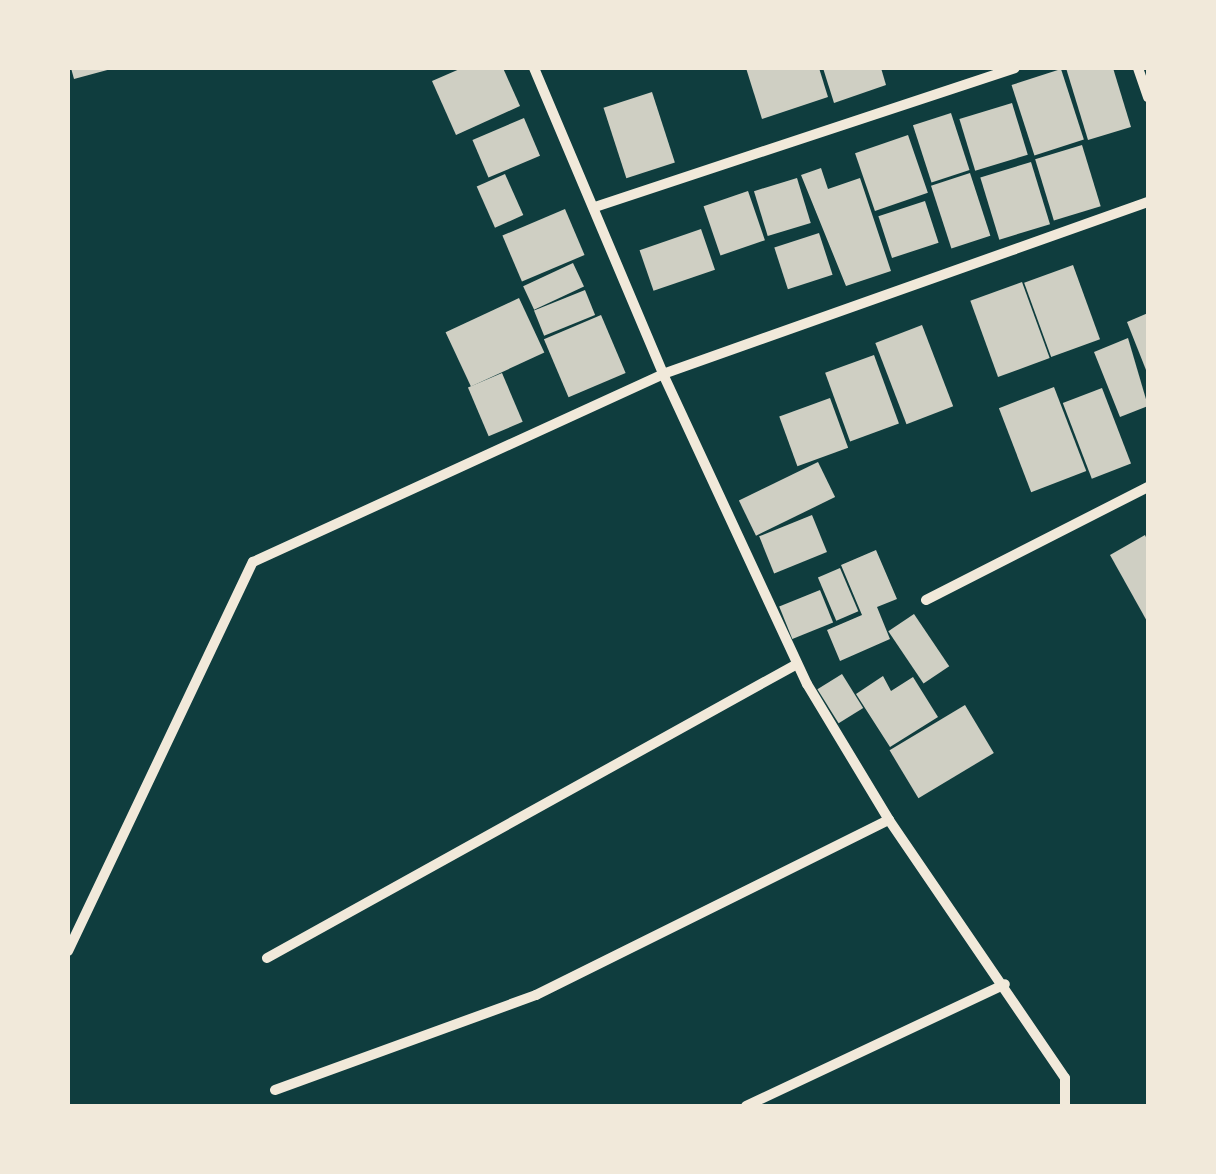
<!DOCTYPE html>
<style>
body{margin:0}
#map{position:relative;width:1216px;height:1174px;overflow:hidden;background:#0f3d3e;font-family:Quicksand,sans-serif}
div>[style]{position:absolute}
.building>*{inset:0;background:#cfcfc3;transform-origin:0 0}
.minor>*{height:10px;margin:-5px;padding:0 5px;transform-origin:5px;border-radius:5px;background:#f1e9da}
span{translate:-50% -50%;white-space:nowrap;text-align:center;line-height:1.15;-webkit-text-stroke:10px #f1e9da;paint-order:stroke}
.frame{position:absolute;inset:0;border:70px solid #f1e9da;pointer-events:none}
</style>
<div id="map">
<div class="building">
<div style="clip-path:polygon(71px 68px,111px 68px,111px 69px,74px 79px)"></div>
<div style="clip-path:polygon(462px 68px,503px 68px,520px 106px,456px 135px,432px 81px)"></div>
<div style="clip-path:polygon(746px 68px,819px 68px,828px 97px,762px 119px)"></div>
<div style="clip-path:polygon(823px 68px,881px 68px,886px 85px,834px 103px)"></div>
<div style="clip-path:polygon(1066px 68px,1113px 68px,1131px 127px,1088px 140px)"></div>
<div style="left:1061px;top:69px;width:74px;height:52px;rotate:72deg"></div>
<div style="left:652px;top:92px;width:74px;height:51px;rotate:72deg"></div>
<div style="left:1012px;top:103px;width:54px;height:55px;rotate:73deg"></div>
<div style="left:951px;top:113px;width:60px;height:40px;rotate:72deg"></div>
<div style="left:524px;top:118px;width:41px;height:56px;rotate:67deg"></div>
<div style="left:908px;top:135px;width:61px;height:56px;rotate:71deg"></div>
<div style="left:1082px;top:145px;width:64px;height:49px;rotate:73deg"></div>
<div style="left:1031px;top:162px;width:65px;height:53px;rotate:73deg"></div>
<div style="clip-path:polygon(821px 168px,828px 189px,860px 178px,891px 271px,846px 286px,801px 175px)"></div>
<div style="left:970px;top:173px;width:66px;height:41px;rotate:72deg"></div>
<div style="left:505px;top:174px;width:45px;height:31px;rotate:66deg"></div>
<div style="left:797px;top:178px;width:47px;height:45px;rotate:73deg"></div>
<div style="left:748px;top:191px;width:52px;height:47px;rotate:71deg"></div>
<div style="left:925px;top:201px;width:44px;height:49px;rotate:72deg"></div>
<div style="left:565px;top:209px;width:50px;height:68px;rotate:67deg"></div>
<div style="left:701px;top:229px;width:43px;height:65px;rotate:71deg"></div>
<div style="left:819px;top:233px;width:44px;height:47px;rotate:72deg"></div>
<div style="left:573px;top:263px;width:26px;height:55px;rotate:65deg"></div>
<div style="left:1073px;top:265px;width:79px;height:52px;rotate:70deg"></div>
<div style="left:1022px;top:282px;width:81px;height:55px;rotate:70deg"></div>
<div style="left:585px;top:290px;width:27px;height:55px;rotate:68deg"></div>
<div style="left:519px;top:298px;width:60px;height:81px;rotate:65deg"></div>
<div style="clip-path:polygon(1148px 313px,1148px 375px,1127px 322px)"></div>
<div style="left:601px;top:315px;width:63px;height:62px;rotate:67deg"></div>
<div style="left:922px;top:325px;width:87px;height:50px;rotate:69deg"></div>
<div style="clip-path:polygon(1128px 338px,1148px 406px,1120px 417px,1094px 352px)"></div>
<div style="left:874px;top:355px;width:73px;height:52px;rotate:70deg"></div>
<div style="left:502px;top:373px;width:53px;height:37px;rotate:67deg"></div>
<div style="left:1054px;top:387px;width:90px;height:59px;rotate:69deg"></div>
<div style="left:1102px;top:388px;width:81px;height:42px;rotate:69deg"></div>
<div style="left:830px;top:398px;width:53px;height:54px;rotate:70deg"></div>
<div style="left:818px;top:462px;width:39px;height:88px;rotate:64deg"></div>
<div style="left:812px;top:515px;width:40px;height:57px;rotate:68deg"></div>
<div style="clip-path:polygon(1145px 535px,1148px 542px,1148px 623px,1110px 555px)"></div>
<div style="clip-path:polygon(876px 550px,897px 599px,877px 607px,890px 639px,840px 661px,827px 630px,862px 615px,841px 565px)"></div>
<div style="left:840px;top:568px;width:47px;height:24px;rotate:67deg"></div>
<div style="left:820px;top:590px;width:35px;height:44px;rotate:68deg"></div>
<div style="left:914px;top:614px;width:63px;height:31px;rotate:56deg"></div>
<div style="left:842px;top:674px;width:40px;height:29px;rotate:58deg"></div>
<div style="clip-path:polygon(883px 676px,891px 691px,913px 677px,938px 717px,890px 747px,856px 694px)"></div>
<div style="left:965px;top:705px;width:56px;height:88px;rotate:59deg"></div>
</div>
<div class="minor">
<div style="left:534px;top:68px;width:332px;rotate:67.1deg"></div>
<div style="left:663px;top:374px;width:342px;rotate:65.1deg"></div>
<div style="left:807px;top:684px;width:159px;rotate:58.9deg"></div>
<div style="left:889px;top:820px;width:312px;rotate:55.7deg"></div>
<div style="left:1065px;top:1078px;width:28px;rotate:90deg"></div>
<div style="left:1138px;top:68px;width:31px;rotate:71deg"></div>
<div style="left:595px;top:207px;width:442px;rotate:-18.3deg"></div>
<div style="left:926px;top:600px;width:249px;rotate:-27deg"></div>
<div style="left:68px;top:951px;width:431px;rotate:-64.6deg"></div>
<div style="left:253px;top:562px;width:451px;rotate:-24.6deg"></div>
<div style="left:663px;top:374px;width:515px;rotate:-19.53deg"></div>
<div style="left:267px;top:958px;width:606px;rotate:-29.02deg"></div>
<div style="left:275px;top:1090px;width:278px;rotate:-20deg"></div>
<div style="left:536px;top:995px;width:394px;rotate:-26.4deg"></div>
<div style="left:746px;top:1106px;width:286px;rotate:-25.2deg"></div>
</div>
<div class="frame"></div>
</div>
